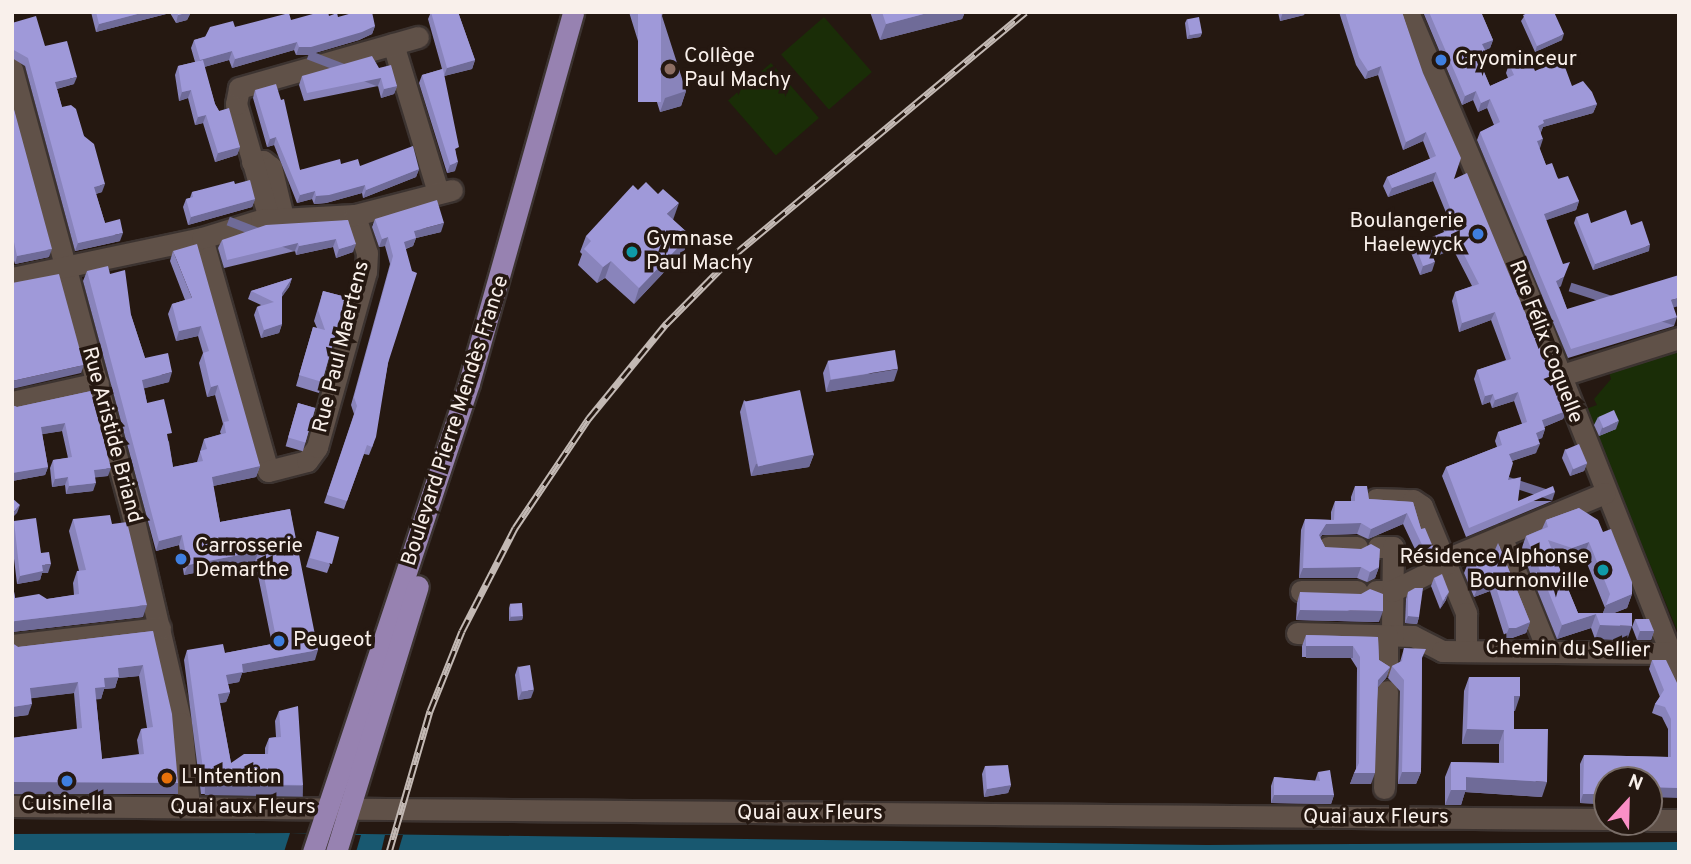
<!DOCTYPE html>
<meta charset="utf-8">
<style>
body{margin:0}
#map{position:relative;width:1691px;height:864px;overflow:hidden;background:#251811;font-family:Overpass,sans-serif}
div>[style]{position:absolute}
.green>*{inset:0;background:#1a2d07;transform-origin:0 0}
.water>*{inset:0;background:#185870}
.pier>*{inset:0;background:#251811}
.roads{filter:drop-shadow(2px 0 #3c3330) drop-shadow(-2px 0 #3c3330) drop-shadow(0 2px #3c3330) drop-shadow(0 -2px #3c3330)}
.minor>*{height:21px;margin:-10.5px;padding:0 10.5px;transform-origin:10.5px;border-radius:10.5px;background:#605148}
.major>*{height:21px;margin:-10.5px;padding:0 10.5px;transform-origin:10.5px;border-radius:10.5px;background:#9782b1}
.rail>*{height:7px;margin-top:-3.5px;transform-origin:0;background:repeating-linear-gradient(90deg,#251811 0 13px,#c3b9b4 0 26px);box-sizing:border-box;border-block:2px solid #c3b9b4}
.wall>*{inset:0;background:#8984bb;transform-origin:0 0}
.shaded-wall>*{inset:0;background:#6f6b98;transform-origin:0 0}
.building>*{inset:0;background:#9f99d9;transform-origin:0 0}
.dots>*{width:19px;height:19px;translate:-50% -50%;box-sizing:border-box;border:4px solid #251811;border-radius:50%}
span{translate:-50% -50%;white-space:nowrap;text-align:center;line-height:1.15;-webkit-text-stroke:7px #251811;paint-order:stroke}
.poi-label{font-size:21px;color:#f9f0eb}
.left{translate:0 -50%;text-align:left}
.right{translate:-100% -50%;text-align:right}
.street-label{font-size:21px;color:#f9f0eb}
.frame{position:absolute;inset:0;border:14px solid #f9f0eb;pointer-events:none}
.north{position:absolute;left:1593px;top:766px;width:70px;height:70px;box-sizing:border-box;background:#251811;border:2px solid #7a6e68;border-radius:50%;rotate:22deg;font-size:19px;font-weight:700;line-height:28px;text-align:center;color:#f9f0eb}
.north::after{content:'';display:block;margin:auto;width:24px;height:32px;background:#fa8fc6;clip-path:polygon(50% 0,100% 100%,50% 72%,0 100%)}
</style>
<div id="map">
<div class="green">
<div style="left:824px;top:17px;width:73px;height:57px;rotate:49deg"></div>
<div style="left:771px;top:63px;width:73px;height:57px;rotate:49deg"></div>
<div style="clip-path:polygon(1679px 351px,1679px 635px,1586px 409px,1597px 405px,1594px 399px,1611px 379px,1609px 372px)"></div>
</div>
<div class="water">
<div style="clip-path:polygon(290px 833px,1207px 845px,1679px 842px,1679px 852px,12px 852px,12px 834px)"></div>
</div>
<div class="pier">
<div style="clip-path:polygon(290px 833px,361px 835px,356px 852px,284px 852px)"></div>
<div style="clip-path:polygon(385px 835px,403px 835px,398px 852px,381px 852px)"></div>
</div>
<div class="roads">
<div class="minor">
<div style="left:1408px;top:12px;width:327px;rotate:67deg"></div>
<div style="left:1536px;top:313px;width:388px;rotate:68.4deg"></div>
<div style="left:393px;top:44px;width:155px;rotate:73.1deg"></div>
<div style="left:12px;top:69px;width:467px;rotate:74.9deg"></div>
<div style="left:134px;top:520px;width:208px;rotate:77deg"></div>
<div style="left:181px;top:723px;width:83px;rotate:84.5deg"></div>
<div style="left:252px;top:162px;width:11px;rotate:-5deg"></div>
<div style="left:263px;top:161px;width:10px;rotate:37deg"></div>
<div style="left:271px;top:167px;width:51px;rotate:76.5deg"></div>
<div style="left:269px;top:218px;width:119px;rotate:-106.1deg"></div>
<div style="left:236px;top:104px;width:16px;rotate:-79deg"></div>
<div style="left:239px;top:88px;width:186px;rotate:-15.9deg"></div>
<div style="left:202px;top:238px;width:242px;rotate:74.2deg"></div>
<div style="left:268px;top:471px;width:40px;rotate:-14.4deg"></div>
<div style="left:307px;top:461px;width:17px;rotate:-54deg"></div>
<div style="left:317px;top:447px;width:182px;rotate:-74.4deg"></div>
<div style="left:366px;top:272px;width:19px;rotate:-87deg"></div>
<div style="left:367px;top:253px;width:40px;rotate:-108deg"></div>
<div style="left:12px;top:278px;width:194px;rotate:-11.9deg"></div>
<div style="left:202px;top:238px;width:62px;rotate:-17deg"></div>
<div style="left:261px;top:220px;width:94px;rotate:-3deg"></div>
<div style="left:355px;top:215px;width:100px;rotate:-14.5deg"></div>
<div style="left:1559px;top:376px;width:126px;rotate:-17.6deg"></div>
<div style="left:12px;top:402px;width:88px;rotate:-12.5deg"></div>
<div style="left:1376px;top:499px;width:37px;rotate:2deg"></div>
<div style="left:1413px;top:500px;width:11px;rotate:34deg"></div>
<div style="left:1422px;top:506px;width:116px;rotate:67.6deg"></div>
<div style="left:1466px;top:613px;width:36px;rotate:90deg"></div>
<div style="left:1501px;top:536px;width:122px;rotate:67.8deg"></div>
<div style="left:1328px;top:547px;width:29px"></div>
<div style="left:1378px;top:547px;width:15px"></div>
<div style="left:1393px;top:547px;width:88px;rotate:90.7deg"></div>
<div style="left:1444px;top:560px;width:174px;rotate:-22.6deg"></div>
<div style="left:1301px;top:591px;width:56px"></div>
<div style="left:1376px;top:591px;width:16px"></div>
<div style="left:1392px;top:591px;width:60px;rotate:-26.6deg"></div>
<div style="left:1297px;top:633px;width:116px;rotate:1.5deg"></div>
<div style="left:1413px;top:636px;width:33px;rotate:27deg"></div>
<div style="left:1442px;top:651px;width:228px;rotate:0.5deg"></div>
<div style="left:12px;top:645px;width:149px;rotate:-6.6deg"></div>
<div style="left:1387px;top:665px;width:30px;rotate:-90deg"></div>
<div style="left:1384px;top:788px;width:97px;rotate:-88.2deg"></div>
<div style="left:12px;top:806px;width:1595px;rotate:0.47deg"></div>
<div style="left:1649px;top:820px;width:30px"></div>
</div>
<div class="major">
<div style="left:313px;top:852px;width:494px;rotate:-71.6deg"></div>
<div style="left:469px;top:383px;width:385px;rotate:-74.3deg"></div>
<div style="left:336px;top:852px;width:278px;rotate:-72.9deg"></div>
</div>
</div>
<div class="rail">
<div style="left:389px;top:852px;width:147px;rotate:-73.8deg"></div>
<div style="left:430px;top:711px;width:86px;rotate:-68.2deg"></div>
<div style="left:462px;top:631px;width:116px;rotate:-62.8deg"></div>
<div style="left:515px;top:528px;width:133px;rotate:-56.1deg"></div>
<div style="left:589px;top:418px;width:122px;rotate:-50.7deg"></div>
<div style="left:666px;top:324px;width:98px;rotate:-45.4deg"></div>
<div style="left:735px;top:254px;width:378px;rotate:-39.8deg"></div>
</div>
<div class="wall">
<div style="clip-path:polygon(91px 12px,191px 12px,187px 20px,176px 23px,170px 13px,96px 32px)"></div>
<div style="clip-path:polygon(431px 12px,458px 12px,475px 60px,472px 69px,444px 76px,456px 155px,455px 171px,447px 173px,419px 83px,422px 75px,442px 69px,428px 19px)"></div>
<div style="clip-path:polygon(629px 12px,663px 12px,662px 16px,686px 91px,681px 106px,660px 112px)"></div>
<div style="clip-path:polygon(870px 12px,965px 12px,962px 19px,880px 40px)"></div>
<div style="clip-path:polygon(1278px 12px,1305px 12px,1304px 15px,1280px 21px)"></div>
<div style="clip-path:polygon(1339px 12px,1402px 12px,1454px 179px,1566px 411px,1563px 419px,1544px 427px,1545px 429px,1542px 438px,1538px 439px,1536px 453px,1512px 461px,1508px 480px,1518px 501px,1552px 501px,1466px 537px,1442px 476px,1446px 467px,1497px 447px,1495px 441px,1498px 432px,1522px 424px,1514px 401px,1492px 408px,1490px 402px,1482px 405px,1474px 379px,1477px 370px,1506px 360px,1491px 320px,1459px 332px,1452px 301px,1455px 292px,1472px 286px,1453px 249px,1433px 257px,1432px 271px,1420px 275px,1411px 253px,1415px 244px,1444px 232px,1441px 225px,1444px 216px,1447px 215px,1433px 181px,1388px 197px,1383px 186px,1387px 177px,1430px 159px,1423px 141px,1403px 150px,1378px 75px,1365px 79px,1356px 65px)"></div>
<div style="clip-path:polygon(1423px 12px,1481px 12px,1493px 40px,1490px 48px,1485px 50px,1483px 61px,1480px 62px,1490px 86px,1508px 78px,1506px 73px,1509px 64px,1535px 71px,1572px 86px,1597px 104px,1593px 113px,1543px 127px,1541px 132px,1540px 148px,1539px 148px,1546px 165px,1579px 201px,1576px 210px,1546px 220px,1561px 286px,1559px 287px,1567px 309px,1673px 307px,1674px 326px,1568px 358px,1477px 140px,1480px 132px,1494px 125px,1487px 108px,1478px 112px,1473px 100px,1462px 105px)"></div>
<div style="clip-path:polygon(1523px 12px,1554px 12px,1562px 40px,1535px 52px,1521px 21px,1525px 15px)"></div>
<div style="clip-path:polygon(329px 16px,375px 26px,372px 34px,359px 40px,308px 55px,296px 55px,294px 50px,232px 68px,229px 60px,204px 67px,215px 104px,240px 147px,237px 155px,215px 162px,203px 123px,195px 125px,188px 98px,179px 101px,175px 75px,178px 66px,195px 62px,191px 48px,194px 40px,235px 27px)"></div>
<div style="clip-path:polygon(1187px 19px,1202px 33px,1200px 37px,1187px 39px,1185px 23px)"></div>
<div style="clip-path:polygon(12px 23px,45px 46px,74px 84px,57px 89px,62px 107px,84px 136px,102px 192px,96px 194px,101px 210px,105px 223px,120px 241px,75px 251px,25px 66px,12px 58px)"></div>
<div style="clip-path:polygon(379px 68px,397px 86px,394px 94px,381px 98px,378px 86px,304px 101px,299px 85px,302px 76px)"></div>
<div style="clip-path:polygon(255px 90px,300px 170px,341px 164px,360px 166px,419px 169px,416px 177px,363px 198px,362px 193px,326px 203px,314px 204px,312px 199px,297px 203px,274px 145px,267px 147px,253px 98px)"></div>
<div style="clip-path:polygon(12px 102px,49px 257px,15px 264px,12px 254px)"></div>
<div style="clip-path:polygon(235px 184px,255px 199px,252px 207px,188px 225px,183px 207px,186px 199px,190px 198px,192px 192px)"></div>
<div style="clip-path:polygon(1576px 217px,1591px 223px,1631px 225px,1649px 251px,1593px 270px,1574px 223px)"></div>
<div style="clip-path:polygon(375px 219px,441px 232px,416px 238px,413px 246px,406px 249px,388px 363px,373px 445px,369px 455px,364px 454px,344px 509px,324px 503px,354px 414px,351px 405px,390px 264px,385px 246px,379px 247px,372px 227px)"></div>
<div style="clip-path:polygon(348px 220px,353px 252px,336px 258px,333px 247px,296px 255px,295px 251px,224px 268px,218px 248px,222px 240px)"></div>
<div style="clip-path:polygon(673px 220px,690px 235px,684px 251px,634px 304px,605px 278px,597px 283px,578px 265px,582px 254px,580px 252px,586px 236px)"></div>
<div style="clip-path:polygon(173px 251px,260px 466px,256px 477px,213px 486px,220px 522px,290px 509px,315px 660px,242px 673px,239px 682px,228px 684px,230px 692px,226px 702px,220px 703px,231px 763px,265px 754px,265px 748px,269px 738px,276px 737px,275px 721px,279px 711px,303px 785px,299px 795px,201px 794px,184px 660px,187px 650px,225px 653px,272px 644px,255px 561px,184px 575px,179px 545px,156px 551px,83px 281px,87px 271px,110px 274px,131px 315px,145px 358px,169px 382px,144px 388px,147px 403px,169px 442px,173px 467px,197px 462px,204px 439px,221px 434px,220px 432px,223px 424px,215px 395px,207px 397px,199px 363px,203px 353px,198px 336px,176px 341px,168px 314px,172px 304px,185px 300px,170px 261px)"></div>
<div style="clip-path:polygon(292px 278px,289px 287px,282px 296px,282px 324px,279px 333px,261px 338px,254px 315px,257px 307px,261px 305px,248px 299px,251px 291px)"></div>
<div style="clip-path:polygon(323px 291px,346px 297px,319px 393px,296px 386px,313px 327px,317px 328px,314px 321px)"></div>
<div style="clip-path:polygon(828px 361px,894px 381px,826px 392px,823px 373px)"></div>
<div style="clip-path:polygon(91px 391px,108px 476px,95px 477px,93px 491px,66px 494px,65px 485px,52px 487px,50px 468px,53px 460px,68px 458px,62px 431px,42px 434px,48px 467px,45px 475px,12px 481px,12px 405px,17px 407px)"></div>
<div style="clip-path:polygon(744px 400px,814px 454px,809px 467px,751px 476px,740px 412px)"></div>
<div style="left:298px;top:403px;width:18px;height:45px;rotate:16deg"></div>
<div style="clip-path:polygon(1598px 417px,1616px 429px,1599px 436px,1594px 425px)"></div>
<div style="clip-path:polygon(1565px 449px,1587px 463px,1584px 471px,1570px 476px,1562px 458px)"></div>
<div style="clip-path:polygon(1355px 486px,1369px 499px,1413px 502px,1421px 529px,1433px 547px,1429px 558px,1421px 562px,1403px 524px,1368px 539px,1357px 534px,1322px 535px,1320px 538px,1325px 547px,1379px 567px,1375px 578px,1367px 582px,1357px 578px,1299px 578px,1301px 530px,1305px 519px,1331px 520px,1331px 512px,1335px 501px,1351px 501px,1351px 497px)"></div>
<div style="clip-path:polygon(evenodd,1579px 508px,1632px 594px,1627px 608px,1614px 613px,1627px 640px,1595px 639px,1591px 628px,1557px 639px,1521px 550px,1526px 536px,1542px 529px,1546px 520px,1579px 508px,1584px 556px,1605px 608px,1603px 613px,1578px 613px,1555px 558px,1567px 562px,1584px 556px)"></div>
<div style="clip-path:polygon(73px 519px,112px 524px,143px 617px,12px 632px,12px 579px,15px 598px,47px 599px,74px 595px,73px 583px,77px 571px,79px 571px,69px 531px)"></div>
<div style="clip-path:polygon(14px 521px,41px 553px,48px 573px,42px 573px,40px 580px,17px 584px,12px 542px,12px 525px)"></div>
<div style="clip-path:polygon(317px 531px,330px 565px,327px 573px,306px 567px)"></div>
<div style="clip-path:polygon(1498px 543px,1530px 622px,1526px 633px,1512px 638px,1505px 638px,1490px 591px,1474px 597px,1464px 573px,1468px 563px,1494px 552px)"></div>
<div style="clip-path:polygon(1434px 578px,1446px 600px,1440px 609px,1431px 586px)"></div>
<div style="clip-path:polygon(1300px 592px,1379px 622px,1296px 620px,1297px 603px)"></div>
<div style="clip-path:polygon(1408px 592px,1419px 617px,1417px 624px,1405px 623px,1406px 599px)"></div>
<div style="clip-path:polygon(510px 604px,523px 616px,522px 620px,509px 621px,509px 608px)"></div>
<div style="clip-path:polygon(1635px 619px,1654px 631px,1651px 640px,1637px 640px,1632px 627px)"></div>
<div style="clip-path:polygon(evenodd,153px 631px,174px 794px,12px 794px,12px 738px,77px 729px,74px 693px,31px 698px,28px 715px,12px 717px,12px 643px,18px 647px,153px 631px,139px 676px,147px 728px,141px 729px,137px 740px,139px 754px,102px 759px,96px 699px,101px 699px,104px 689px,115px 688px,118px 678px,139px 676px)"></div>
<div style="clip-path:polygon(1306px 635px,1378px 637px,1379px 660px,1390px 667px,1386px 678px,1378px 687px,1371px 784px,1350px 784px,1356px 769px,1357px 668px,1350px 657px,1302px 657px,1302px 646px)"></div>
<div style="clip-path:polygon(1404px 648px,1422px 661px,1421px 772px,1416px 784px,1398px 784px,1400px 691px,1388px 678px,1392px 666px,1400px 662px)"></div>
<div style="clip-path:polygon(1652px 660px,1666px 660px,1679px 797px,1605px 796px,1602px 804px,1580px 803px,1580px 764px,1584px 755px,1668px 757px,1668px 729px,1662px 717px,1652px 713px,1655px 704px,1660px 697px,1649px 669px)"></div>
<div style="clip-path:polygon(518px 666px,531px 698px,518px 700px,515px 675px)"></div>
<div style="clip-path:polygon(1469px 677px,1515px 711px,1514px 711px,1514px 729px,1542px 797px,1465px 792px,1461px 805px,1445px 805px,1445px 777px,1451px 762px,1499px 763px,1499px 744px,1462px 744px,1464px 691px)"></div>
<div style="clip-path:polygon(985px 766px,1011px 785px,1008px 793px,984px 797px,982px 774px)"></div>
<div style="clip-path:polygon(1318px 772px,1334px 795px,1331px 804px,1271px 803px,1271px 786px,1274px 777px,1315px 781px)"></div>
</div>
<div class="shaded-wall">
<div style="clip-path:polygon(145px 12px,170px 12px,170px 13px,96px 32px,99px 24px)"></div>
<div style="clip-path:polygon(191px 12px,187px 20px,176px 23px,178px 15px)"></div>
<div style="clip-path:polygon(931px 12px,965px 12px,962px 19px,880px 40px,886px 24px)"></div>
<div style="clip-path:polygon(1283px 12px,1305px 12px,1304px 15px,1280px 21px)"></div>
<div style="clip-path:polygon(375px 26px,372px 34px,359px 40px,308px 55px,296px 55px,299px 47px)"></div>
<div style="clip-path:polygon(1202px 33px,1200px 37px,1187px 39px,1189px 35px)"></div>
<div style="clip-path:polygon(1564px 34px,1562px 40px,1535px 52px,1537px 46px)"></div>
<div style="clip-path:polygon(1493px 40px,1490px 48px,1479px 53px,1482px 44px)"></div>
<div style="clip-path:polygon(297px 42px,294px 50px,232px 68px,235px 59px)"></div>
<div style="clip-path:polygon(232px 51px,229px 60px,197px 69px,200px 60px)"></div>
<div style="clip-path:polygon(1486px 52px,1483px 61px,1474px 65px,1477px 56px)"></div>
<div style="clip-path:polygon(475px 60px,472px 69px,444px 76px,447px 68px)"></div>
<div style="clip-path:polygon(1381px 66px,1378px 75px,1365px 79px,1368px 71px)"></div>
<div style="clip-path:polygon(77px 77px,74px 84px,52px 90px,55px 82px)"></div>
<div style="left:381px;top:78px;width:9px;height:76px;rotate:111deg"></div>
<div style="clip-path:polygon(397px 86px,394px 94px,381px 98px,384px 89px)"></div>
<div style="clip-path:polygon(191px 90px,188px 98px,179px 101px,182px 92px)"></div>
<div style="clip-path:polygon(686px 91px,681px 106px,660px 112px,665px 98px)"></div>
<div style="clip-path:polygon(1476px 91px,1473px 100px,1462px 105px,1465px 96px)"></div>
<div style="clip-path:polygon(1490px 99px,1487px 108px,1478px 112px,1481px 103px)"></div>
<div style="clip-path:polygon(1597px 104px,1593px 113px,1543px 127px,1541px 132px,1535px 135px,1538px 126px,1543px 120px)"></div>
<div style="clip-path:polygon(206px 115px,203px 123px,195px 125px,198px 117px)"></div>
<div style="clip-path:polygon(1426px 132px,1423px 141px,1403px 150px,1406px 142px)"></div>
<div style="clip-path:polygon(276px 137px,274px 145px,267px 147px,270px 139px)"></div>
<div style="clip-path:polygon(1543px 139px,1540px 148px,1533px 150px,1537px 141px)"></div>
<div style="clip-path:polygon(240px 147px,237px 155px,215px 162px,218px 153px)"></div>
<div style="clip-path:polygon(458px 162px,455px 171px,447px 173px,450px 165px)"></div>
<div style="clip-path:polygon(419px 169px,416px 177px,363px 198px,366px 190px)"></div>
<div style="clip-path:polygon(1436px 172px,1433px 181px,1388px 197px,1392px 188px)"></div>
<div style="clip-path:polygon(105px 184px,102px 192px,91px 195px,94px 187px)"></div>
<div style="clip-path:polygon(365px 185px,362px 193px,326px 203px,314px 204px,316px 196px)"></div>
<div style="clip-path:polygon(315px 191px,312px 199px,297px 203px,300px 195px)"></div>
<div style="clip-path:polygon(255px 199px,252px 207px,188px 225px,191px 217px)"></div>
<div style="clip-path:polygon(1579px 201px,1576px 210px,1541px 222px,1544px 214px)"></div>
<div style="clip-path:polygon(679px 203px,673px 220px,661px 230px,667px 214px)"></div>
<div style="clip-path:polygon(444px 223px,441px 232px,416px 238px,413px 246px,401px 250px,404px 242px,414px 231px)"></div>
<div style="clip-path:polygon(123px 233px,120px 241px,75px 251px,78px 243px)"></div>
<div style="clip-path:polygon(690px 235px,684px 251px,634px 304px,639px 288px)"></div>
<div style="clip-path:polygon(388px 237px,385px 246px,379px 247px,382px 239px)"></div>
<div style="clip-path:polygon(336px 239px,333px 247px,296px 255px,299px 246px)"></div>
<div style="clip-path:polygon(1457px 241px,1453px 249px,1428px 260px,1431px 251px)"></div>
<div style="left:298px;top:243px;width:9px;height:73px;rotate:111deg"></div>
<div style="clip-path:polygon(356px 244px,353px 252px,336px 258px,339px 249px)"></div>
<div style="clip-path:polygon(1650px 245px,1649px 251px,1593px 270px,1595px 264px)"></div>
<div style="clip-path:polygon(52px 249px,49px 257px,15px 264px,17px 256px)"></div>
<div style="clip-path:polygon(611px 261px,605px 278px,597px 283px,603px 267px)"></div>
<div style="clip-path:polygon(1435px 262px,1432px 271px,1420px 275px,1423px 266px)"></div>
<div style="clip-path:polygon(1564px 277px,1561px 286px,1553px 290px,1556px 281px)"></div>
<div style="clip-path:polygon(292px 278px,289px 287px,279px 301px,282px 293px)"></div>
<div style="clip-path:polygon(1679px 298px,1679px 306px,1668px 309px,1671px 300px)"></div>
<div style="clip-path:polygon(1495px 312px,1491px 320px,1459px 332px,1462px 323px)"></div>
<div style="left:1677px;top:317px;width:9px;height:111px;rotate:108deg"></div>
<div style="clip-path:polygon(282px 324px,279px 333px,261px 338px,264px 330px)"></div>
<div style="clip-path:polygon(201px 326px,198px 336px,176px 341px,179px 331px)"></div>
<div style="clip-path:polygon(84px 365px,81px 373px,12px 389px,12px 381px)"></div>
<div style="clip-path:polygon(898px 369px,894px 381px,826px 392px,830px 380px)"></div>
<div style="clip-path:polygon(172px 372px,169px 382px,138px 390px,142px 380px)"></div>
<div style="clip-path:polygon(218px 385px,215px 395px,207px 397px,211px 387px)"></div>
<div style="clip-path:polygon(1518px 392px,1514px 401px,1492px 408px,1495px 400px)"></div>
<div style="clip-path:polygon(1493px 394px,1490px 402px,1482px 405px,1485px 396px)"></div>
<div style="clip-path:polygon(1566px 411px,1563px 419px,1539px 429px,1542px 420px)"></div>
<div style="clip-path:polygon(1619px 421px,1616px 429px,1599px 436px,1602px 428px)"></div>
<div style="clip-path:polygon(65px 423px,62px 431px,38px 435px,41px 427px)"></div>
<div style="clip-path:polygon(1545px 429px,1542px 438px,1533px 442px,1536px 433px)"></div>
<div style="clip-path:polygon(1540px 444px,1536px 453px,1506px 463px,1509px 454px)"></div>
<div style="clip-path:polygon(814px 454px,809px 467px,751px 476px,756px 464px)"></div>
<div style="clip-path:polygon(1587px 463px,1584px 471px,1570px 476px,1573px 468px)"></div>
<div style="clip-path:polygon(260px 466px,256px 477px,208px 487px,212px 477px)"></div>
<div style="clip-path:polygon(48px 467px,45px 475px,12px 481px,12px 473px)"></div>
<div style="clip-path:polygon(111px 468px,108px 476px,91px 478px,94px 470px)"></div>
<div style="clip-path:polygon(68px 477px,65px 485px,52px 487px,55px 479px)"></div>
<div style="clip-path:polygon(96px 483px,93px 491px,66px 494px,69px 486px)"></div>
<div style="left:1555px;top:492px;width:9px;height:93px;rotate:108deg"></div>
<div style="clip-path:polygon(20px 505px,17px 513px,12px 518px,12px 514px)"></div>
<div style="clip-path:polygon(1407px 513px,1403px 524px,1368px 539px,1371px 529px)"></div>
<div style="clip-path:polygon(1361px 523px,1357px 534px,1322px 535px,1315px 546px,1319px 535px,1326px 524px)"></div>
<div style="clip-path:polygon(182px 535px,179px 545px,156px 551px,159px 541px)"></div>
<div style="clip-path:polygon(1589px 542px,1584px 556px,1567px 562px,1572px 548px)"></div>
<div style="clip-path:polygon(1433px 547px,1429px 558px,1421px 562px,1425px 551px)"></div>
<div style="clip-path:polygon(259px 551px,255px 561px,184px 575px,188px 565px)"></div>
<div style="clip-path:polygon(51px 564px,48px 573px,42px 573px,40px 580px,17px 584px,20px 576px,42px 565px)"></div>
<div style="clip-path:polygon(1361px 567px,1357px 578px,1299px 578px,1303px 568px)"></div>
<div style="clip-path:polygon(1379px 567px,1375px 578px,1367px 582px,1370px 572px)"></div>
<div style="clip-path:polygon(1494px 581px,1490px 591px,1474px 597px,1478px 587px)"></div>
<div style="clip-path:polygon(1449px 592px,1446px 600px,1440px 609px,1443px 601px)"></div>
<div style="clip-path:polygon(1632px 594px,1627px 608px,1601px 618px,1606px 605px)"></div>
<div style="clip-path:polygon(147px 605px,143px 617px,12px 632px,12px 622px,15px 621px)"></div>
<div style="clip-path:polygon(1300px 610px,1383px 611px,1379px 622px,1296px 620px)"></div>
<div style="clip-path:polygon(1596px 614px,1591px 628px,1557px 639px,1562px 625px)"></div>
<div style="clip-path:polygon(511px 616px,523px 616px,522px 620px,509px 621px)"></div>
<div style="clip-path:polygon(1408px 616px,1419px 617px,1417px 624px,1405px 623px)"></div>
<div style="clip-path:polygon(1530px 622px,1526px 633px,1512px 638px,1505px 638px,1509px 628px)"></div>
<div style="clip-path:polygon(1600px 625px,1632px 626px,1627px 640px,1595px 639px)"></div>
<div style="clip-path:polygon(1640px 631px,1654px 631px,1651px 640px,1637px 640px)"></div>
<div style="left:1306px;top:646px;width:47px;height:12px"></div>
<div style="clip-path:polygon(318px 650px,315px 660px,242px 673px,239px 682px,223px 685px,226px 675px,242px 664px)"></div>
<div style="clip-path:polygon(143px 665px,139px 676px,118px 678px,115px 688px,104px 689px,101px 699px,91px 700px,95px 688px,104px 678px,118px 668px)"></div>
<div style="clip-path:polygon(1390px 667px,1386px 678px,1374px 691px,1378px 680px)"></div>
<div style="clip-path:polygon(78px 682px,74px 693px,26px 699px,30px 688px)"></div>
<div style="clip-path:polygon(534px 690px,531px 698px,518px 700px,522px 691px)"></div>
<div style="clip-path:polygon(230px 692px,226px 702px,214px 704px,218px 694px)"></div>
<div style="clip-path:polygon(1514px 696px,1520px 696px,1515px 711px,1509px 711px)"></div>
<div style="clip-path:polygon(32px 704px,28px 715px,12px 717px,12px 707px)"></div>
<div style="clip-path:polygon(1467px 729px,1504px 730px,1499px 744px,1462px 744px)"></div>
<div style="clip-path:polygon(1402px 772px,1421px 772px,1416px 784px,1398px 784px)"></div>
<div style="clip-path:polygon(1354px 773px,1375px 773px,1371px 784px,1350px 784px)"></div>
<div style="clip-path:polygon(1466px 777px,1547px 782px,1542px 797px,1465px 792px,1461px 805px,1445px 805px,1451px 790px)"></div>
<div style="left:13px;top:782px;width:165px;height:12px"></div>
<div style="left:205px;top:784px;width:98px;height:11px;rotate:1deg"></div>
<div style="clip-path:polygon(1011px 785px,1008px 793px,984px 797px,987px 789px)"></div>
<div style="clip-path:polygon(1605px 787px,1607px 787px,1607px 796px,1605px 796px,1602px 804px,1580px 803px,1583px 794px)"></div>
<div style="left:1649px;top:787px;width:30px;height:10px;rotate:2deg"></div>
<div style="clip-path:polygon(1274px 795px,1334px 795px,1331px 804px,1271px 803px)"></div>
</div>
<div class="building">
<div style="clip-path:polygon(96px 12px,145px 12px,99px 24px)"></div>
<div style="clip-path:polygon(177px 12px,189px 12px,178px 15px)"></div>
<div style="clip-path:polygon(320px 12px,328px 12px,329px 16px,337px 13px,338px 17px,356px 12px,372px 12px,375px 26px,362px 32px,311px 47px,299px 47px,297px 42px,235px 59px,232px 51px,200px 60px,194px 40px,205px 37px,210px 27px,233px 21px,235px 27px,289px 13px,291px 20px)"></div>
<div style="clip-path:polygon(431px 12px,458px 12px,475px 60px,447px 68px)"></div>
<div style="left:638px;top:12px;width:23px;height:90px"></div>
<div style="clip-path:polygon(882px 12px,931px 12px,886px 24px)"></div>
<div style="clip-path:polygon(1345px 12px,1402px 12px,1423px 73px,1461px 158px,1454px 179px,1467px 173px,1566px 411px,1542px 420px,1545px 429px,1536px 433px,1540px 444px,1509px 454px,1513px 463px,1508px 480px,1521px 477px,1518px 501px,1553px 486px,1555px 492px,1469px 528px,1446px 467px,1502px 445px,1498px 432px,1527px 422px,1518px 392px,1495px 400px,1493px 394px,1485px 396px,1477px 370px,1511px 359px,1495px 312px,1462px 323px,1455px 292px,1479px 284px,1457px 241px,1431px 251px,1435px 262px,1423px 266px,1415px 244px,1450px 230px,1444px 216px,1452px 213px,1436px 172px,1392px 188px,1387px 177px,1436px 156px,1426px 132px,1406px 142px,1381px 66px,1368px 71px,1359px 57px)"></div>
<div style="clip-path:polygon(1429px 12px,1481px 12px,1493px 40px,1482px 44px,1486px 52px,1477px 56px,1490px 86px,1514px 75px,1509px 64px,1529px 56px,1535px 71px,1562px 59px,1572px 86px,1583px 81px,1592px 92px,1597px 104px,1543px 120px,1544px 123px,1538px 126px,1543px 139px,1537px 141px,1546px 165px,1552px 163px,1558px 179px,1568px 176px,1579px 201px,1544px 214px,1563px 264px,1570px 262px,1564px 277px,1556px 281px,1567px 309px,1679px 275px,1679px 298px,1671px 300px,1677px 317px,1571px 349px,1480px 132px,1500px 122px,1490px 99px,1481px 103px,1476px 91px,1465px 96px)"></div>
<div style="clip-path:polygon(1528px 12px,1554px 12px,1564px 34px,1537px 46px,1523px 15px,1529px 13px)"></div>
<div style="clip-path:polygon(36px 16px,45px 46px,67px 41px,77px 77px,55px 82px,62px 107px,71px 105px,76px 109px,84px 136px,94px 144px,105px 184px,94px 187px,101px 210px,105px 223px,120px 219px,123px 233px,78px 243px,28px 58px,12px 49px,12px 23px)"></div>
<div style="left:1199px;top:17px;width:16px;height:12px;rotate:79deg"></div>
<div style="clip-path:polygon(372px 56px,379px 68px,391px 65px,397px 86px,384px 89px,381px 78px,307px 93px,302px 76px)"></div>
<div style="clip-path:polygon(203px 60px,215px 104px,219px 111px,229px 108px,240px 147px,218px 153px,206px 115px,198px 117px,191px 90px,182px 92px,178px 66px)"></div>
<div style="clip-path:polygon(443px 69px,459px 147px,455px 149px,458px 162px,450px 165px,422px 75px)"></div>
<div style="clip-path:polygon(276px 84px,281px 100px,284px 99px,300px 170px,340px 159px,341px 164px,358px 159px,360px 166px,413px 146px,419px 169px,366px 190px,365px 185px,329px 195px,316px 196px,315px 191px,300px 195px,276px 137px,270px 139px,255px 90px)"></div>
<div style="clip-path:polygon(12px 102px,52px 249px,17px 256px,14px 242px,12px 243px)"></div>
<div style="clip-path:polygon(250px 180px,255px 199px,191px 217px,186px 199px,193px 197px,192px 192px,234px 181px,235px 184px)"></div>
<div style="clip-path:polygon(646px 182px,658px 194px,663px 189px,679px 203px,667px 214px,690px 235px,639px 288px,611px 261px,603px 267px,584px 249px,591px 241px,586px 236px,633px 185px,638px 190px)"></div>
<div style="clip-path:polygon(437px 200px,444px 223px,414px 231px,416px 238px,404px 242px,412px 271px,417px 273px,388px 363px,376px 437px,372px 447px,367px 445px,347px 501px,327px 495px,357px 406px,354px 397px,393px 256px,388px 237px,382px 239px,375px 219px)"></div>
<div style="clip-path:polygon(1626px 210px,1631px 225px,1642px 221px,1650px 245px,1595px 264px,1576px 217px,1588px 213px,1591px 223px)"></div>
<div style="clip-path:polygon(348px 220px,356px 244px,339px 249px,336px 239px,299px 246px,298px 243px,227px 260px,222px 240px,266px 225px)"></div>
<div style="clip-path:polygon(197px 244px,260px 466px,212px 477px,220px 522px,290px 509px,318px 650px,242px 664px,243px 672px,226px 675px,230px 692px,218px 694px,231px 763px,244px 754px,268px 754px,269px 738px,281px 737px,279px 711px,298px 706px,303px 785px,205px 784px,187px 650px,223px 644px,225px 653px,277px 643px,259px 551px,188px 565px,182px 535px,159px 541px,87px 271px,108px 266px,110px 274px,125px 270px,131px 315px,145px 358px,168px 353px,172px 372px,142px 380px,147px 403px,164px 399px,172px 433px,167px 434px,173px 467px,203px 461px,200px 451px,207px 449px,204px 439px,226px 433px,224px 422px,229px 421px,218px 385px,211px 387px,203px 353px,209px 351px,201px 326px,179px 331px,172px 304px,192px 298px,173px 251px)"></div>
<div style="clip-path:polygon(59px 274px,84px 365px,12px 381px,12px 283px)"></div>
<div style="clip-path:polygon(292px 278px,282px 293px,282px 324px,264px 330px,257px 307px,274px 302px,251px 291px)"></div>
<div style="clip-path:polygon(323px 291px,346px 297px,322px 382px,299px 375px,313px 327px,325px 330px,318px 310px)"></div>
<div style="left:895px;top:350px;width:19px;height:68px;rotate:81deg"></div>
<div style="left:800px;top:390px;width:66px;height:57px;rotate:78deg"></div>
<div style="clip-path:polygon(91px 391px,111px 468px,94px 470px,96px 483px,69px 486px,68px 477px,55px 479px,53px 460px,72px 457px,65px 423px,41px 427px,48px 467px,12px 473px,12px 405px,17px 407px)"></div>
<div style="left:298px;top:403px;width:18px;height:36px;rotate:16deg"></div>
<div style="left:1614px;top:410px;width:12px;height:17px;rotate:66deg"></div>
<div style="left:1579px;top:444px;width:21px;height:15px;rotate:67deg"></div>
<div style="clip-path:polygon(1355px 486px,1367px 486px,1369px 499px,1413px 502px,1421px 529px,1425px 528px,1433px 547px,1425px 551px,1407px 513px,1371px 529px,1361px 523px,1326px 524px,1319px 535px,1325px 547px,1361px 549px,1371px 544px,1380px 549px,1379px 567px,1370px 572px,1361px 567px,1303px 568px,1305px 519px,1334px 520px,1335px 501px,1355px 501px)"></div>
<div style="clip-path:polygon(12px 498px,20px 505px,12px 514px)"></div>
<div style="clip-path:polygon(1579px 508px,1598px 520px,1603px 532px,1611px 529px,1632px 582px,1632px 594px,1606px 605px,1610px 594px,1589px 542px,1572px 548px,1548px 540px,1578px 613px,1632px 613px,1632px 626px,1600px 625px,1596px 614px,1562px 625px,1526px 536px,1548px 527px,1546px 520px)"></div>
<div style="clip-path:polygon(110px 515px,112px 524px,127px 522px,147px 605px,15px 621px,12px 622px,12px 579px,15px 598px,39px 594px,47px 599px,79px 594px,77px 571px,86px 570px,73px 519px)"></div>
<div style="clip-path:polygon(36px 518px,41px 553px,49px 552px,51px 564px,42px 565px,43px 571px,20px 576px,14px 521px)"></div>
<div style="left:317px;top:531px;width:23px;height:28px;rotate:15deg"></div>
<div style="clip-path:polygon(1498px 543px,1530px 622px,1516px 628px,1509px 628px,1494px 581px,1478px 587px,1468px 563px,1500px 550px)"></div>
<div style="clip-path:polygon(1442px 574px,1449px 592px,1443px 601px,1434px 578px)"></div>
<div style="clip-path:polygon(1415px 588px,1423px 588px,1419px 617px,1408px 616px,1408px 592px)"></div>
<div style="clip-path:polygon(1370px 589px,1383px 594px,1383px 611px,1300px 610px,1300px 592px,1361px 594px)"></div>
<div style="left:522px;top:603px;width:13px;height:12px;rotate:86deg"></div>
<div style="clip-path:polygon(1635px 619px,1649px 619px,1654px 631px,1640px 631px)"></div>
<div style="clip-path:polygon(evenodd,153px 631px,172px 714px,178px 783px,13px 782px,12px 738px,82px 728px,78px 682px,30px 688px,32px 704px,12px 707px,12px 643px,18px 647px,153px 631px,143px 665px,153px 727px,141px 729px,144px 754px,102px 759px,95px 688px,105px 687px,104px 678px,119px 677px,118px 668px,143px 665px)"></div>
<div style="clip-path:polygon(1306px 635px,1378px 637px,1379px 660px,1390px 667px,1378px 680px,1375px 773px,1354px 773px,1359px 763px,1360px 657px,1353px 646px,1306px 646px)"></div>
<div style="clip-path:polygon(1404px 648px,1426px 649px,1422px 658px,1421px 772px,1402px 772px,1404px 680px,1392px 666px,1402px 661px)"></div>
<div style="clip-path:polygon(1652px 660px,1666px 660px,1679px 687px,1679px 788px,1649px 787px,1649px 780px,1607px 780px,1605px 794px,1583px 794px,1584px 755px,1671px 757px,1671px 719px,1665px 707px,1655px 704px,1664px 690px)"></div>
<div style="left:530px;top:665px;width:25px;height:12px;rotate:81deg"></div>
<div style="clip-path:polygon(1469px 677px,1520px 677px,1520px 696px,1514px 696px,1514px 729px,1548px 729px,1547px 782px,1466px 777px,1466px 790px,1451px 790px,1451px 762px,1504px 763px,1504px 730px,1467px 729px)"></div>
<div style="clip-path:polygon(1008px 765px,1011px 785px,987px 789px,985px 766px)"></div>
<div style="clip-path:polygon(1330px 770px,1334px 795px,1274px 795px,1274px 777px,1320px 781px,1318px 772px)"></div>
</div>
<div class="dots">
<div style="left:1441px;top:60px;background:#3f7fe0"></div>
<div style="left:670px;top:69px;background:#8d6e63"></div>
<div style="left:1478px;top:234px;background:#3f7fe0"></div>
<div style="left:632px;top:252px;background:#0f9aa8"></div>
<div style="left:181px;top:559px;background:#3f7fe0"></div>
<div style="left:1603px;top:570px;background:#0f9aa8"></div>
<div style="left:279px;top:641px;background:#3f7fe0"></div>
<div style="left:167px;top:778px;background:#e8710a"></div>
<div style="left:67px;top:781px;background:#3f7fe0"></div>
</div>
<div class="poi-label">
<span class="left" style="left:684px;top:69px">Collège<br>Paul Machy</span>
<span class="left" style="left:1455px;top:60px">Cryominceur</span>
<span class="right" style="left:1464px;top:234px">Boulangerie<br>Haelewyck</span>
<span class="left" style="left:646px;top:252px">Gymnase<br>Paul Machy</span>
<span class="left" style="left:195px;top:559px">Carrosserie<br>Demarthe</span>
<span class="right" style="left:1589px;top:570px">Résidence Alphonse<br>Bournonville</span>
<span class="left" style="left:293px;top:641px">Peugeot</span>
<span class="left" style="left:181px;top:778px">L'Intention</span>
<span style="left:67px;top:805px">Cuisinella</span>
</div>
<div class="street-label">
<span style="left:1545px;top:342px;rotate:69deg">Rue Félix Coquelle</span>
<span style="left:342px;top:347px;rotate:-76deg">Rue Paul Maertens</span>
<span style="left:456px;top:421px;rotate:-72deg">Boulevard Pierre Mendès France</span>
<span style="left:111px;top:435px;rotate:75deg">Rue Aristide Briand</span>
<span style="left:1568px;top:650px;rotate:1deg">Chemin du Sellier</span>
<span style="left:243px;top:808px">Quai aux Fleurs</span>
<span style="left:810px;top:814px">Quai aux Fleurs</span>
<span style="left:1376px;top:818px">Quai aux Fleurs</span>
</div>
<div class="frame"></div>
<div class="north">N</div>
</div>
